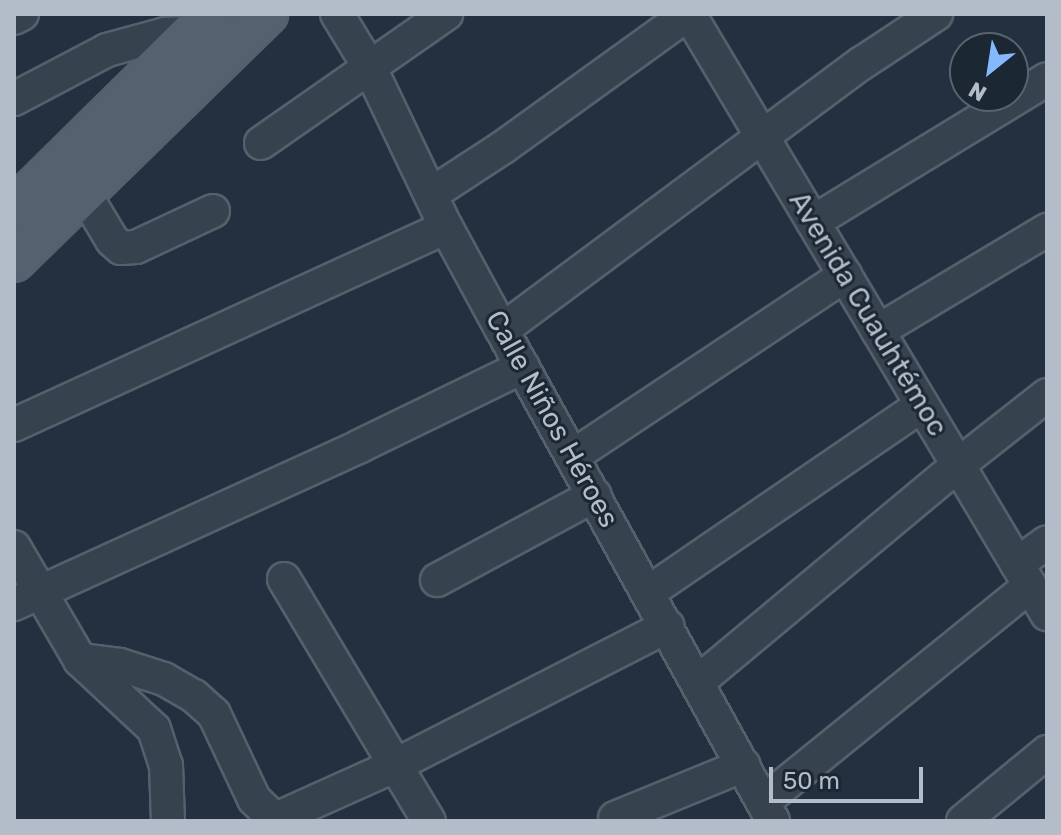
<!DOCTYPE html>
<meta charset="utf-8">
<style>
body{margin:0}
#map{position:relative;width:1061px;height:835px;overflow:hidden;background:#23303f;font-family:Rubik,sans-serif}
div>[style]{position:absolute}
.roads{filter:drop-shadow(2px 0 #55606d) drop-shadow(-2px 0 #55606d) drop-shadow(0 2px #55606d) drop-shadow(0 -2px #55606d)}
.minor>*{height:32px;margin:-16px;padding:0 16px;transform-origin:16px;border-radius:16px;background:#37424f}
.major>*{height:40px;margin:-20px;padding:0 20px;transform-origin:20px;border-radius:20px;background:#55616f}
span{translate:-50% -50%;white-space:nowrap;text-align:center;line-height:1.15;-webkit-text-stroke:6px #1c2734;paint-order:stroke}
.street-label{font-size:28px;color:#b3bdca}
.frame{position:absolute;inset:0;border:16px solid #b3bdca;pointer-events:none}
.north{position:absolute;left:949px;top:32px;width:80px;height:80px;box-sizing:border-box;background:#1c2734;border:2px solid #586370;border-radius:50%;rotate:210deg;font-size:22px;font-weight:700;line-height:32px;text-align:center;color:#b3bdca}
.north::after{content:'';display:block;margin:auto;width:28px;height:36px;background:#85b9fd;clip-path:polygon(50% 0,100% 100%,50% 72%,0 100%)}
.scale{position:absolute;left:769px;top:767px;width:154px;height:36px;box-sizing:border-box;border:4px solid #b3bdca;border-top:0;padding-left:10px;font-size:24px;line-height:28px;white-space:nowrap;color:#b3bdca;-webkit-text-stroke:6px #1c2734;paint-order:stroke}
</style>
<div id="map">
<div class="roads">
<div class="minor">
<div style="left:337px;top:14px;width:63px;rotate:58.6deg"></div>
<div style="left:370px;top:68px;width:176px;rotate:64.5deg"></div>
<div style="left:446px;top:227px;width:117px;rotate:61.5deg"></div>
<div style="left:502px;top:330px;width:561px;rotate:61.1deg"></div>
<div style="left:689px;top:14px;width:699px;rotate:59.18deg"></div>
<div style="left:14px;top:18px;width:9px;rotate:-27deg"></div>
<div style="left:14px;top:99px;width:105px;rotate:-27.8deg"></div>
<div style="left:107px;top:50px;width:60px;rotate:-15.4deg"></div>
<div style="left:165px;top:34px;width:26px;rotate:-2deg"></div>
<div style="left:261px;top:143px;width:226px;rotate:-34.9deg"></div>
<div style="left:84px;top:193px;width:55px;rotate:59.2deg"></div>
<div style="left:112px;top:240px;width:12px;rotate:42deg"></div>
<div style="left:121px;top:248px;width:15px;rotate:-4deg"></div>
<div style="left:136px;top:247px;width:85px;rotate:-25.1deg"></div>
<div style="left:433px;top:193px;width:82px;rotate:-33.1deg"></div>
<div style="left:502px;top:148px;width:229px;rotate:-35.8deg"></div>
<div style="left:813px;top:222px;width:274px;rotate:-31.4deg"></div>
<div style="left:502px;top:330px;width:448px;rotate:-36.6deg"></div>
<div style="left:862px;top:63px;width:89px;rotate:-33.5deg"></div>
<div style="left:878px;top:331px;width:197px;rotate:-30.9deg"></div>
<div style="left:14px;top:425px;width:475px;rotate:-24.6deg"></div>
<div style="left:573px;top:456px;width:327px;rotate:-33.6deg"></div>
<div style="left:14px;top:547px;width:131px;rotate:59.7deg"></div>
<div style="left:80px;top:660px;width:101px;rotate:43deg"></div>
<div style="left:154px;top:729px;width:38px;rotate:72deg"></div>
<div style="left:166px;top:765px;width:56px;rotate:88deg"></div>
<div style="left:1017px;top:564px;width:37px;rotate:-36deg"></div>
<div style="left:284px;top:579px;width:282px;rotate:59.1deg"></div>
<div style="left:437px;top:580px;width:179px;rotate:-28.3deg"></div>
<div style="left:649px;top:592px;width:331px;rotate:-34.4deg"></div>
<div style="left:14px;top:604px;width:380px;rotate:-24.5deg"></div>
<div style="left:360px;top:446px;width:181px;rotate:-25.9deg"></div>
<div style="left:80px;top:660px;width:40px;rotate:7.1deg"></div>
<div style="left:120px;top:665px;width:46px;rotate:17.7deg"></div>
<div style="left:164px;top:679px;width:34px;rotate:30deg"></div>
<div style="left:194px;top:696px;width:27px;rotate:42deg"></div>
<div style="left:214px;top:714px;width:94px;rotate:64.8deg"></div>
<div style="left:254px;top:799px;width:31px;rotate:45deg"></div>
<div style="left:699px;top:681px;width:337px;rotate:-39.8deg"></div>
<div style="left:958px;top:465px;width:113px;rotate:-38.2deg"></div>
<div style="left:763px;top:802px;width:343px;rotate:-39deg"></div>
<div style="left:615px;top:818px;width:139px;rotate:-22.3deg"></div>
<div style="left:276px;top:819px;width:132px;rotate:-24.2deg"></div>
<div style="left:396px;top:765px;width:305px;rotate:-27.1deg"></div>
<div style="left:963px;top:821px;width:109px;rotate:-39.4deg"></div>
</div>
<div class="major">
<div style="left:14px;top:208px;width:276px;rotate:-44.6deg"></div>
<div style="left:14px;top:261px;width:354px;rotate:-44.3deg"></div>
</div>
</div>
<div class="street-label">
<span style="left:868px;top:314px;rotate:59deg">Avenida Cuauhtémoc</span>
<span style="left:552px;top:419px;rotate:61deg">Calle Niños Héroes</span>
</div>
<div class="frame"></div>
<div class="north">N</div>
<div class="scale">50 m</div>
</div>
